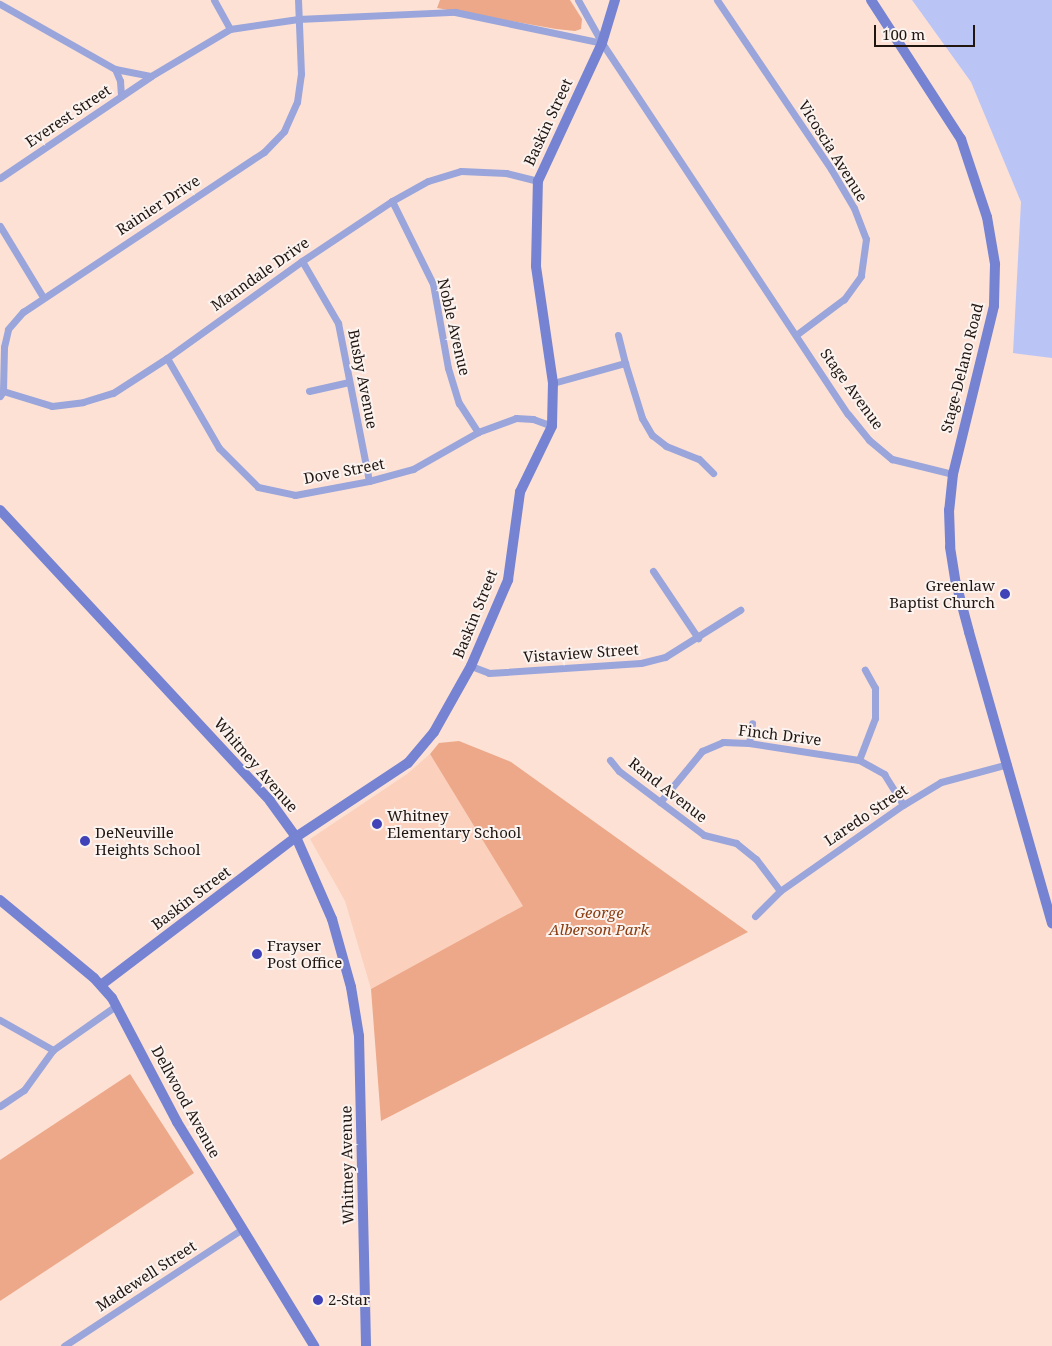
<!DOCTYPE html>
<style>
body{margin:0}
#map{position:relative;width:1052px;height:1346px;overflow:hidden;background:#fde1d5;font-family:"Noto Serif",serif}
div>[style]{position:absolute}
.built>*{inset:0;background:#fbd1be}
.green>*{inset:0;background:#eca888}
.water>*{inset:0;background:#bac5f6}
.street>*{height:7px;margin:-3.5px;padding:0 3.5px;transform-origin:3.5px;border-radius:3.5px;background:#9aa5db}
.secondary>*{height:10px;margin:-5px;padding:0 5px;transform-origin:5px;border-radius:5px;background:#7583d2}
.dots>*{width:14px;height:14px;translate:-50% -50%;box-sizing:border-box;border:2px solid #fbf3f0;border-radius:50%}
span{translate:-50% -50%;white-space:nowrap;text-align:center;line-height:1.15;-webkit-text-stroke:4px #fbf3f0;paint-order:stroke}
.street-label{font-size:15px;color:#20150f}
.poi-label{font-size:15px;color:#20150f}
.right{translate:-100% -50%;text-align:right}
.left{translate:0 -50%;text-align:left}
.park-label{font-size:15px;color:#8a3d10;font-style:italic}
.scale{position:absolute;left:874px;top:25px;width:101px;height:22px;box-sizing:border-box;border:2px solid #20150f;border-top:0;padding-left:6px;font-size:15px;line-height:18px;white-space:nowrap;color:#20150f;-webkit-text-stroke:4px #fbf3f0;paint-order:stroke}
</style>
<div id="map">
<div class="built">
<div style="clip-path:polygon(430px 754px,524px 906px,371px 989px,345px 901px,310px 839px,407px 774px)"></div>
</div>
<div class="green">
<div style="clip-path:polygon(440px 0,570px 0,582px 19px,581px 29px,575px 31px,556px 29px,437px 8px)"></div>
<div style="clip-path:polygon(459px 741px,511px 762px,748px 932px,381px 1121px,371px 989px,523px 906px,430px 754px,439px 743px)"></div>
<div style="clip-path:polygon(130px 1074px,194px 1173px,0 1301px,0 1160px)"></div>
</div>
<div class="water">
<div style="clip-path:polygon(912px 0,1052px 0,1052px 358px,1013px 353px,1021px 202px,971px 82px)"></div>
</div>
<div class="street">
<div style="left:214px;top:0;width:33px;rotate:61deg"></div>
<div style="left:578px;top:0;width:49px;rotate:60.8deg"></div>
<div style="left:602px;top:43px;width:445px;rotate:56.5deg"></div>
<div style="left:848px;top:414px;width:33px;rotate:51deg"></div>
<div style="left:869px;top:440px;width:30px;rotate:40deg"></div>
<div style="left:892px;top:459px;width:63px;rotate:13.8deg"></div>
<div style="left:717px;top:0;width:204px;rotate:56deg"></div>
<div style="left:831px;top:169px;width:45px;rotate:59.5deg"></div>
<div style="left:854px;top:208px;width:33px;rotate:69deg"></div>
<div style="left:866px;top:239px;width:37px;rotate:98deg"></div>
<div style="left:861px;top:276px;width:29px;rotate:126deg"></div>
<div style="left:844px;top:299px;width:60px;rotate:143.1deg"></div>
<div style="left:0;top:4px;width:132px;rotate:29.5deg"></div>
<div style="left:115px;top:69px;width:36px;rotate:11deg"></div>
<div style="left:115px;top:69px;width:13px;rotate:67deg"></div>
<div style="left:120px;top:81px;width:15px;rotate:86deg"></div>
<div style="left:0;top:178px;width:182px;rotate:-34deg"></div>
<div style="left:151px;top:76px;width:92px;rotate:-30.7deg"></div>
<div style="left:230px;top:29px;width:69px;rotate:-8.4deg"></div>
<div style="left:298px;top:19px;width:157px;rotate:-2.6deg"></div>
<div style="left:455px;top:12px;width:150px;rotate:11.9deg"></div>
<div style="left:392px;top:201px;width:93px;rotate:63.7deg"></div>
<div style="left:433px;top:284px;width:85px;rotate:79.9deg"></div>
<div style="left:448px;top:368px;width:37px;rotate:73deg"></div>
<div style="left:459px;top:403px;width:35px;rotate:57deg"></div>
<div style="left:0;top:226px;width:83px;rotate:58.8deg"></div>
<div style="left:302px;top:261px;width:72px;rotate:59.9deg"></div>
<div style="left:338px;top:323px;width:161px;rotate:78.9deg"></div>
<div style="left:618px;top:335px;width:29px;rotate:76deg"></div>
<div style="left:167px;top:358px;width:104px;rotate:60deg"></div>
<div style="left:219px;top:448px;width:55px;rotate:45deg"></div>
<div style="left:258px;top:487px;width:38px;rotate:12deg"></div>
<div style="left:295px;top:495px;width:75px;rotate:-10.7deg"></div>
<div style="left:369px;top:481px;width:46px;rotate:-15.3deg"></div>
<div style="left:413px;top:469px;width:75px;rotate:-29.6deg"></div>
<div style="left:478px;top:432px;width:40px;rotate:-20.2deg"></div>
<div style="left:516px;top:418px;width:17px;rotate:3deg"></div>
<div style="left:533px;top:419px;width:20px;rotate:20deg"></div>
<div style="left:553px;top:383px;width:75px;rotate:-15.5deg"></div>
<div style="left:625px;top:363px;width:58px;rotate:72.8deg"></div>
<div style="left:642px;top:418px;width:20px;rotate:60deg"></div>
<div style="left:652px;top:435px;width:18px;rotate:38deg"></div>
<div style="left:666px;top:446px;width:35px;rotate:22deg"></div>
<div style="left:699px;top:459px;width:20px;rotate:45deg"></div>
<div style="left:3px;top:391px;width:51px;rotate:17deg"></div>
<div style="left:52px;top:406px;width:31px;rotate:-7deg"></div>
<div style="left:83px;top:402px;width:31px;rotate:-17deg"></div>
<div style="left:113px;top:393px;width:64px;rotate:-32.9deg"></div>
<div style="left:167px;top:358px;width:166px;rotate:-35.7deg"></div>
<div style="left:302px;top:261px;width:108px;rotate:-33.7deg"></div>
<div style="left:392px;top:201px;width:41px;rotate:-29.1deg"></div>
<div style="left:428px;top:181px;width:34px;rotate:-17deg"></div>
<div style="left:461px;top:171px;width:45px;rotate:2.5deg"></div>
<div style="left:506px;top:173px;width:33px;rotate:14deg"></div>
<div style="left:309px;top:391px;width:41px;rotate:-12.7deg"></div>
<div style="left:0;top:396px;width:6px;rotate:-59deg"></div>
<div style="left:3px;top:391px;width:44px;rotate:-88.7deg"></div>
<div style="left:4px;top:347px;width:18px;rotate:-77deg"></div>
<div style="left:8px;top:329px;width:23px;rotate:-49deg"></div>
<div style="left:23px;top:312px;width:289px;rotate:-33.6deg"></div>
<div style="left:264px;top:152px;width:29px;rotate:-46deg"></div>
<div style="left:284px;top:131px;width:32px;rotate:-66deg"></div>
<div style="left:297px;top:102px;width:28px;rotate:-82deg"></div>
<div style="left:301px;top:74px;width:74px;rotate:-92.3deg"></div>
<div style="left:653px;top:571px;width:81px;rotate:56.1deg"></div>
<div style="left:471px;top:666px;width:19px;rotate:21deg"></div>
<div style="left:489px;top:673px;width:152px;rotate:-3.8deg"></div>
<div style="left:641px;top:663px;width:25px;rotate:-14deg"></div>
<div style="left:665px;top:657px;width:89px;rotate:-32.1deg"></div>
<div style="left:749px;top:743px;width:20px;rotate:-81deg"></div>
<div style="left:610px;top:760px;width:14px;rotate:51deg"></div>
<div style="left:619px;top:771px;width:106px;rotate:37deg"></div>
<div style="left:704px;top:835px;width:33px;rotate:14deg"></div>
<div style="left:736px;top:843px;width:26px;rotate:39deg"></div>
<div style="left:756px;top:859px;width:40px;rotate:53deg"></div>
<div style="left:859px;top:760px;width:45px;rotate:-69.1deg"></div>
<div style="left:875px;top:718px;width:30px;rotate:-90deg"></div>
<div style="left:875px;top:688px;width:21px;rotate:-119deg"></div>
<div style="left:660px;top:802px;width:66px;rotate:-50.5deg"></div>
<div style="left:702px;top:751px;width:23px;rotate:-23deg"></div>
<div style="left:723px;top:742px;width:26px;rotate:2deg"></div>
<div style="left:749px;top:743px;width:111px;rotate:8.8deg"></div>
<div style="left:859px;top:760px;width:29px;rotate:29deg"></div>
<div style="left:884px;top:774px;width:36px;rotate:58deg"></div>
<div style="left:755px;top:916px;width:35px;rotate:-45deg"></div>
<div style="left:780px;top:891px;width:150px;rotate:-35deg"></div>
<div style="left:903px;top:805px;width:44px;rotate:-31.2deg"></div>
<div style="left:941px;top:782px;width:69px;rotate:-15deg"></div>
<div style="left:0;top:1020px;width:61px;rotate:29.5deg"></div>
<div style="left:0;top:1106px;width:29px;rotate:-34deg"></div>
<div style="left:24px;top:1090px;width:49px;rotate:-54.1deg"></div>
<div style="left:53px;top:1050px;width:78px;rotate:-35.1deg"></div>
<div style="left:64px;top:1346px;width:213px;rotate:-33.3deg"></div>
</div>
<div class="secondary">
<div style="left:871px;top:0;width:166px;rotate:57.1deg"></div>
<div style="left:961px;top:139px;width:82px;rotate:71.6deg"></div>
<div style="left:987px;top:217px;width:48px;rotate:80.3deg"></div>
<div style="left:995px;top:264px;width:42px;rotate:91.4deg"></div>
<div style="left:994px;top:306px;width:173px;rotate:103.7deg"></div>
<div style="left:953px;top:474px;width:36px;rotate:96deg"></div>
<div style="left:949px;top:510px;width:37px;rotate:88deg"></div>
<div style="left:950px;top:547px;width:36px;rotate:81deg"></div>
<div style="left:956px;top:583px;width:51px;rotate:75.1deg"></div>
<div style="left:969px;top:632px;width:303px;rotate:74.1deg"></div>
<div style="left:0;top:510px;width:397px;rotate:47.1deg"></div>
<div style="left:270px;top:801px;width:44px;rotate:54.2deg"></div>
<div style="left:296px;top:837px;width:90px;rotate:66.3deg"></div>
<div style="left:332px;top:919px;width:71px;rotate:74.4deg"></div>
<div style="left:351px;top:987px;width:50px;rotate:80.7deg"></div>
<div style="left:359px;top:1036px;width:310px;rotate:88.7deg"></div>
<div style="left:0;top:900px;width:122px;rotate:39.7deg"></div>
<div style="left:94px;top:978px;width:27px;rotate:48deg"></div>
<div style="left:112px;top:998px;width:140px;rotate:62.3deg"></div>
<div style="left:177px;top:1122px;width:263px;rotate:58.5deg"></div>
<div style="left:101px;top:985px;width:245px;rotate:-37.2deg"></div>
<div style="left:296px;top:837px;width:134px;rotate:-33.5deg"></div>
<div style="left:408px;top:763px;width:40px;rotate:-50deg"></div>
<div style="left:434px;top:732px;width:76px;rotate:-60.7deg"></div>
<div style="left:471px;top:666px;width:94px;rotate:-66.7deg"></div>
<div style="left:508px;top:580px;width:89px;rotate:-82.2deg"></div>
<div style="left:520px;top:492px;width:73px;rotate:-64.1deg"></div>
<div style="left:552px;top:426px;width:43px;rotate:-88.7deg"></div>
<div style="left:553px;top:383px;width:118px;rotate:-98.3deg"></div>
<div style="left:536px;top:266px;width:85px;rotate:-88.7deg"></div>
<div style="left:538px;top:181px;width:152px;rotate:-65.1deg"></div>
<div style="left:602px;top:43px;width:45px;rotate:-73.2deg"></div>
</div>
<div class="dots">
<div style="left:1005px;top:594px;background:#3f43b7"></div>
<div style="left:377px;top:824px;background:#3f43b7"></div>
<div style="left:85px;top:841px;background:#3f43b7"></div>
<div style="left:257px;top:954px;background:#3f43b7"></div>
<div style="left:318px;top:1300px;background:#3f43b7"></div>
</div>
<div class="street-label">
<span style="left:68px;top:116px;rotate:-34deg">Everest Street</span>
<span style="left:548px;top:122px;rotate:-65deg">Baskin Street</span>
<span style="left:833px;top:151px;rotate:58deg">Vicoscia Avenue</span>
<span style="left:158px;top:205px;rotate:-33deg">Rainier Drive</span>
<span style="left:260px;top:274px;rotate:-35deg">Manndale Drive</span>
<span style="left:454px;top:327px;rotate:77deg">Noble Avenue</span>
<span style="left:962px;top:368px;rotate:-76deg">Stage-Delano Road</span>
<span style="left:363px;top:379px;rotate:79deg">Busby Avenue</span>
<span style="left:852px;top:389px;rotate:54deg">Stage Avenue</span>
<span style="left:344px;top:471px;rotate:-11deg">Dove Street</span>
<span style="left:475px;top:614px;rotate:-68deg">Baskin Street</span>
<span style="left:581px;top:653px;rotate:-4deg">Vistaview Street</span>
<span style="left:780px;top:735px;rotate:7deg">Finch Drive</span>
<span style="left:256px;top:765px;rotate:49deg">Whitney Avenue</span>
<span style="left:668px;top:790px;rotate:38deg">Rand Avenue</span>
<span style="left:866px;top:815px;rotate:-34deg">Laredo Street</span>
<span style="left:191px;top:898px;rotate:-37deg">Baskin Street</span>
<span style="left:186px;top:1102px;rotate:61deg">Dellwood Avenue</span>
<span style="left:347px;top:1165px;rotate:-91deg">Whitney Avenue</span>
<span style="left:146px;top:1276px;rotate:-33deg">Madewell Street</span>
</div>
<div class="poi-label">
<span class="right" style="left:995px;top:594px">Greenlaw<br>Baptist Church</span>
<span class="left" style="left:387px;top:824px">Whitney<br>Elementary School</span>
<span class="left" style="left:95px;top:841px">DeNeuville<br>Heights School</span>
<span class="left" style="left:267px;top:954px">Frayser<br>Post Office</span>
<span class="left" style="left:328px;top:1300px">2-Star</span>
</div>
<div class="park-label">
<span style="left:599px;top:921px">George<br>Alberson Park</span>
</div>
<div class="scale">100 m</div>
</div>
